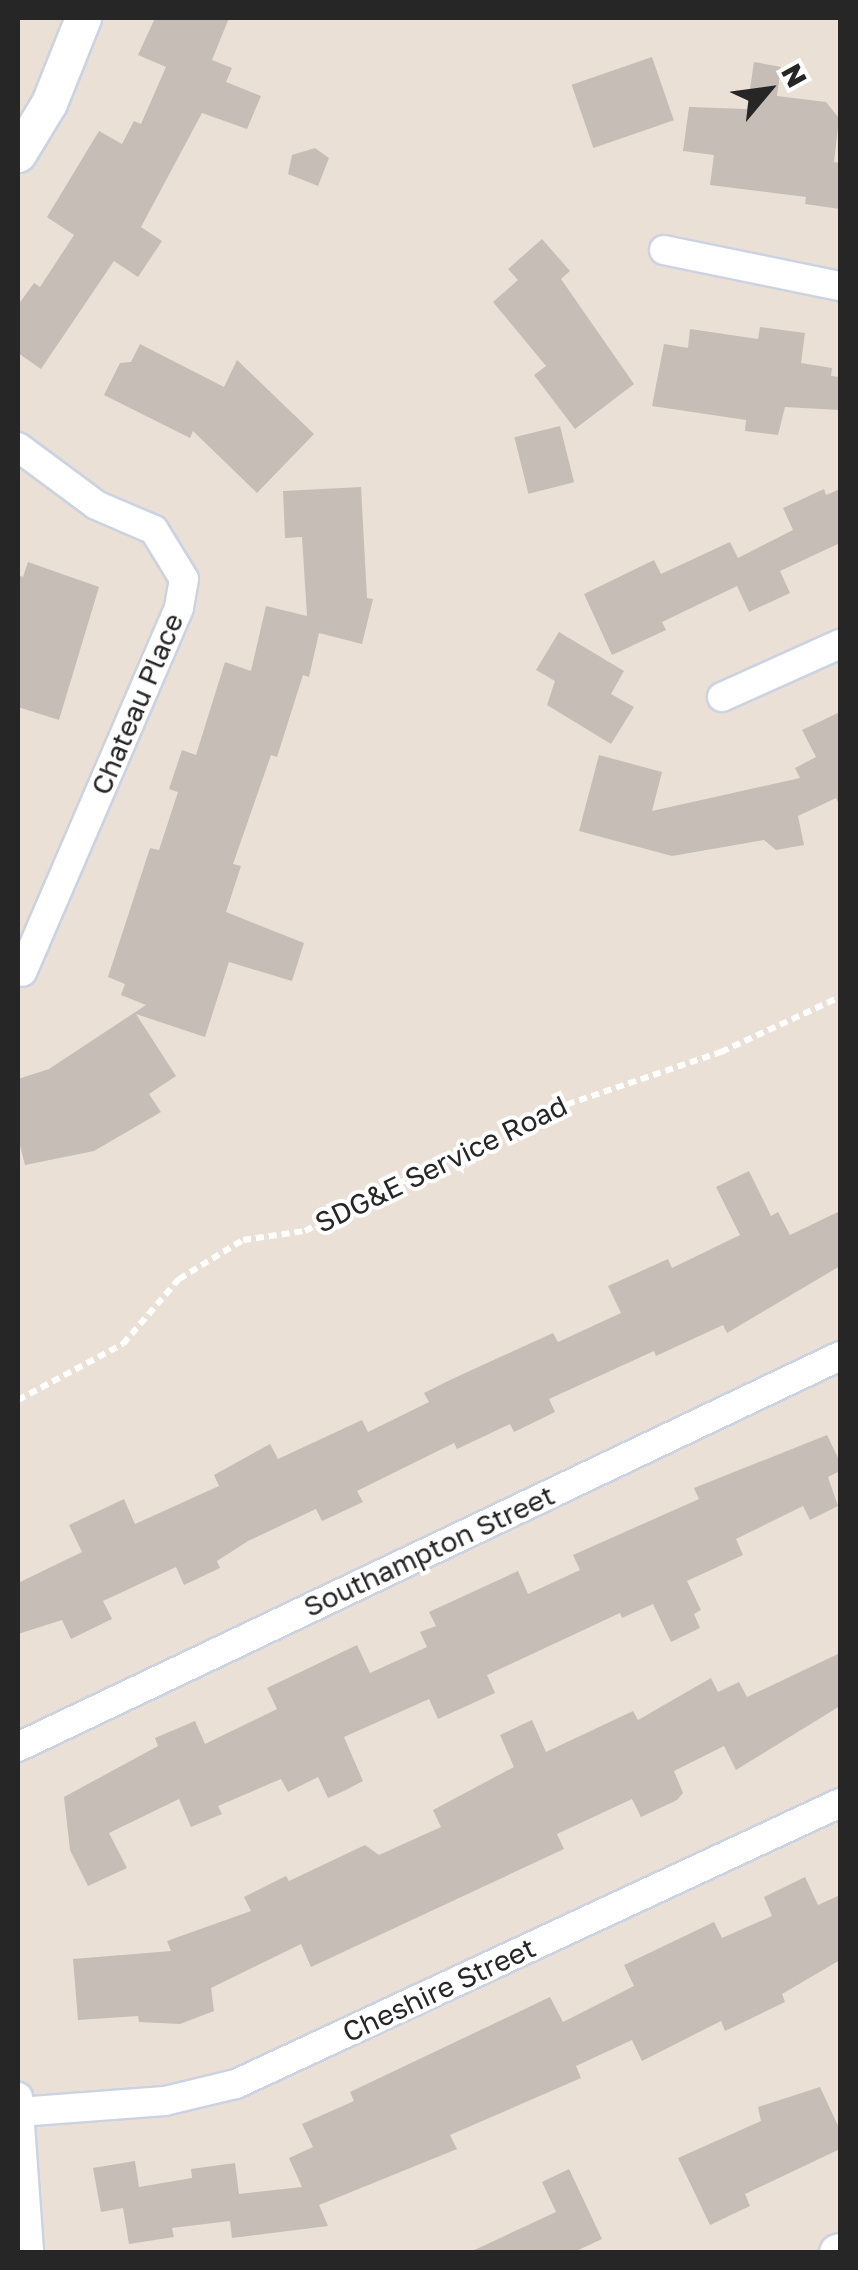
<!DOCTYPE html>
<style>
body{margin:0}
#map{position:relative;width:858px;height:2270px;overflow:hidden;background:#ebe0d6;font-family:"Golos Text",sans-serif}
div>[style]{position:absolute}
.building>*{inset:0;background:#c6bdb6;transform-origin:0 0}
.path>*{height:6px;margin-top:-3px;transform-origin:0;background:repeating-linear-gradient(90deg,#fff 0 8px,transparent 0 13px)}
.roads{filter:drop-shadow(2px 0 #cbd2e1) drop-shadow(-2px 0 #cbd2e1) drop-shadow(0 2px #cbd2e1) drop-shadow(0 -2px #cbd2e1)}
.minor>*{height:28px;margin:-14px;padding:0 14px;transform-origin:14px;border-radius:14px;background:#fff}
.tertiary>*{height:35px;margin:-17.5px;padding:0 17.5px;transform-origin:17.5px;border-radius:17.5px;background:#fff}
span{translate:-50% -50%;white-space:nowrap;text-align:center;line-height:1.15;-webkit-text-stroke:8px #fff;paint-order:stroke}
.street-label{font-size:28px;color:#262626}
.frame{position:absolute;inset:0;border:20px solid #262626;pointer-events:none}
.north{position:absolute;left:718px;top:40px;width:100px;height:100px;-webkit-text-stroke:8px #fff;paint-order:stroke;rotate:61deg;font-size:28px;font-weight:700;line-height:40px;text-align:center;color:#262626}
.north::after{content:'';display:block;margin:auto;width:35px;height:45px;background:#262626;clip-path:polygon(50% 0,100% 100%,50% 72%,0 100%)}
</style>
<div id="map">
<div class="building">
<div style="clip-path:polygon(155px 18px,229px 18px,212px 60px,232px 68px,226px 82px,261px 96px,247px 129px,202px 113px,141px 227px,162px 241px,138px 277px,114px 261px,41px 369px,18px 353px,18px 305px,34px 283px,40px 287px,74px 235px,47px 217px,99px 131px,122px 144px,134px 121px,141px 124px,166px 67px,138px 55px)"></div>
<div style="left:652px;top:57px;width:67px;height:85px;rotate:71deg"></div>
<div style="clip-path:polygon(754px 62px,781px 67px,777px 96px,826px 102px,839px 118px,834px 162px,840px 163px,840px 209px,805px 204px,806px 197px,710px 185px,714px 155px,683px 151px,689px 107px,747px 109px)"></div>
<div style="clip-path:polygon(315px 148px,329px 158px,318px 186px,288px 174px,292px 155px)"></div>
<div style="clip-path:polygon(542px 239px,570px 271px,561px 279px,634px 384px,575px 429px,534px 375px,546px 366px,493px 302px,518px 280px,508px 269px)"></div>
<div style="clip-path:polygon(760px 327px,805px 333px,801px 363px,832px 368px,831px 376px,840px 377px,840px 410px,785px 407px,778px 435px,745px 431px,746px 420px,652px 406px,664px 344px,688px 348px,690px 329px,758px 339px)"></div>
<div style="clip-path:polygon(140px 344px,224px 387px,237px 360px,314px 434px,257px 493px,193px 431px,190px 438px,104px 395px,120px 363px,131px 362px)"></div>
<div style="left:560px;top:426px;width:58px;height:47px;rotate:76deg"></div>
<div style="clip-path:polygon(361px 487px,367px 598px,373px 599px,362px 644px,319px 633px,309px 677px,303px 675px,277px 757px,271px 755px,233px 864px,241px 866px,226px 912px,304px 943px,292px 981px,229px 962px,205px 1037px,136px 1014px,176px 1076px,149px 1094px,161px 1112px,94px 1151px,25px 1165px,18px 1138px,18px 1079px,49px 1069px,146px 1005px,121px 995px,125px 984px,108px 977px,150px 848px,159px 850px,178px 792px,169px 789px,182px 750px,196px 755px,225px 662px,251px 671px,266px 606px,307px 616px,302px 537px,285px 538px,283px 491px)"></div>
<div style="clip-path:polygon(824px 489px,826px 495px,840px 489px,840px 543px,780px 571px,790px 593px,749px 612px,737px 586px,662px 622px,666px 630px,612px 655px,584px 594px,654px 560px,661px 574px,730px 542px,738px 558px,793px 530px,783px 508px)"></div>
<div style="clip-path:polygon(28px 562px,99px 587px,59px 720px,18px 707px,18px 575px,23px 577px)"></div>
<div style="clip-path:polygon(559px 632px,624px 671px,611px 694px,634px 707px,611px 744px,547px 705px,555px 681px,536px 670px)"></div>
<div style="clip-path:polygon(840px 712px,840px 806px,836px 798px,798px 816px,804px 845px,776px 850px,764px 840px,672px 856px,579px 831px,599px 755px,662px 772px,652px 811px,800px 778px,795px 768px,816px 757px,802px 730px)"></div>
<div style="clip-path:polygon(749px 1171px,771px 1216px,778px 1212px,790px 1235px,840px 1211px,840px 1266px,727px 1333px,723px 1325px,656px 1356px,654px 1351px,549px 1399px,555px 1412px,514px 1432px,510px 1424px,457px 1449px,454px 1443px,357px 1491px,363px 1502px,322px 1521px,316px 1509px,248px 1541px,217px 1561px,220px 1568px,184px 1585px,176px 1567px,103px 1601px,112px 1619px,71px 1639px,62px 1620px,18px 1634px,18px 1583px,82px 1552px,69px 1525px,124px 1499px,135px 1524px,219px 1486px,214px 1475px,270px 1444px,278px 1459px,362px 1420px,368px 1432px,429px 1402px,424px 1393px,450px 1380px,553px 1333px,558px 1342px,621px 1313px,608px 1286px,668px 1259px,672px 1268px,740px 1235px,716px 1187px)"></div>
<div style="clip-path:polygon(827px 1435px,840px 1462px,840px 1471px,828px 1477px,838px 1506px,810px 1520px,803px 1506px,736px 1539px,743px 1555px,687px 1581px,701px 1610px,694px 1614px,700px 1628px,671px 1642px,653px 1604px,622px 1618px,620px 1613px,487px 1675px,495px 1693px,438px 1719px,429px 1699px,344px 1737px,363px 1781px,346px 1790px,328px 1798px,318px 1777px,288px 1792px,281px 1779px,218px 1806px,222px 1814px,191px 1827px,179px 1799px,109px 1833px,127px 1868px,88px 1886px,70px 1850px,64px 1797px,158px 1746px,155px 1738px,195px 1721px,205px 1744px,277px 1709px,267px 1688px,357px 1645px,370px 1673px,427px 1647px,420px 1632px,436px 1626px,429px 1612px,518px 1571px,528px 1594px,580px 1570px,573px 1555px,699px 1499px,694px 1488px)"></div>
<div style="clip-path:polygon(840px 1653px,840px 1706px,736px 1770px,724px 1746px,674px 1771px,683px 1793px,677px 1800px,641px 1817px,632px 1799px,557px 1834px,564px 1849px,311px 1967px,301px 1944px,211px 1988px,214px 2011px,180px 2024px,139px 2022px,138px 2016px,78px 2020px,73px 1959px,171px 1951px,167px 1941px,251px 1911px,244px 1897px,286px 1876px,289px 1881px,365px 1845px,379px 1855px,441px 1827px,433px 1810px,514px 1767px,500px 1735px,532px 1720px,546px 1752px,633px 1711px,638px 1720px,711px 1678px,718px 1692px,739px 1682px,747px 1697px)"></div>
<div style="clip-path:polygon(805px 1877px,818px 1905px,840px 1895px,840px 1960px,782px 1994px,785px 2002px,725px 2031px,721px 2021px,642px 2061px,632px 2040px,576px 2066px,581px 2078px,450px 2135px,457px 2149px,319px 2205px,328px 2226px,232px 2238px,230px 2221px,172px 2228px,174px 2237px,129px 2244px,123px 2208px,101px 2212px,93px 2168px,135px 2161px,139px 2187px,192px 2178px,191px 2169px,235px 2163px,239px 2194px,302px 2187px,289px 2158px,313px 2147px,302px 2124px,354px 2101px,350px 2092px,550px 1997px,563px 2022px,634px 1986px,624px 1965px,714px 1922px,722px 1938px,772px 1916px,764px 1897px)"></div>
<div style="clip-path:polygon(820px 2087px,840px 2130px,840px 2149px,745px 2194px,750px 2206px,710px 2225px,678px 2158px,761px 2121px,758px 2107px)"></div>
<div style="clip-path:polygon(569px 2169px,602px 2239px,574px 2252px,470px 2252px,556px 2212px,542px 2182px)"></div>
</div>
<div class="path">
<div style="left:18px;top:1400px;width:119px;rotate:-28.1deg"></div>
<div style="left:123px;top:1344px;width:86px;rotate:-49.3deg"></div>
<div style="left:179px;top:1279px;width:75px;rotate:-31.4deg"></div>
<div style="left:243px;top:1240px;width:63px;rotate:-8.3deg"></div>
<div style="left:305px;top:1231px;width:252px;rotate:-26.9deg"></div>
<div style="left:530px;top:1117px;width:202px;rotate:-18.8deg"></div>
<div style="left:721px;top:1052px;width:131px;rotate:-24.8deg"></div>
</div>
<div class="roads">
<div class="minor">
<div style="left:664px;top:250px;width:180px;rotate:11.6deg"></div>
<div style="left:18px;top:447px;width:97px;rotate:36.6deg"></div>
<div style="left:96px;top:505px;width:63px;rotate:23.3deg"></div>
<div style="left:154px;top:530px;width:57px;rotate:58.5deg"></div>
<div style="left:184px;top:579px;width:29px;rotate:100deg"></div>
<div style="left:179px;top:608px;width:396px;rotate:113.3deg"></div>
<div style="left:722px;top:697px;width:129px;rotate:-24.2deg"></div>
<div style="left:18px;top:1747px;width:910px;rotate:-25.44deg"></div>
<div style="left:18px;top:2097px;width:155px;rotate:85.9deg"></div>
<div style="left:19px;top:2112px;width:146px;rotate:-4.3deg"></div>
<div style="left:165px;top:2101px;width:73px;rotate:-13.5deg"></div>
<div style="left:236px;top:2084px;width:666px;rotate:-24.95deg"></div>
</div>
<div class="tertiary">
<div style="left:18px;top:154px;width:60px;rotate:-58.7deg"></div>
<div style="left:49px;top:103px;width:92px;rotate:-68.2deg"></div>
<div style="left:837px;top:2252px;width:3px;rotate:-18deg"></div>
</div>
</div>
<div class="street-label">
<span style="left:137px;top:704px;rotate:-67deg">Chateau Place</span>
<span style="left:441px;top:1164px;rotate:-26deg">SDG&amp;E Service Road</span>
<span style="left:429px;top:1551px;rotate:-25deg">Southampton Street</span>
<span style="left:439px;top:1990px;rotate:-25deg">Cheshire Street</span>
</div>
<div class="frame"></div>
<div class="north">N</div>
</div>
